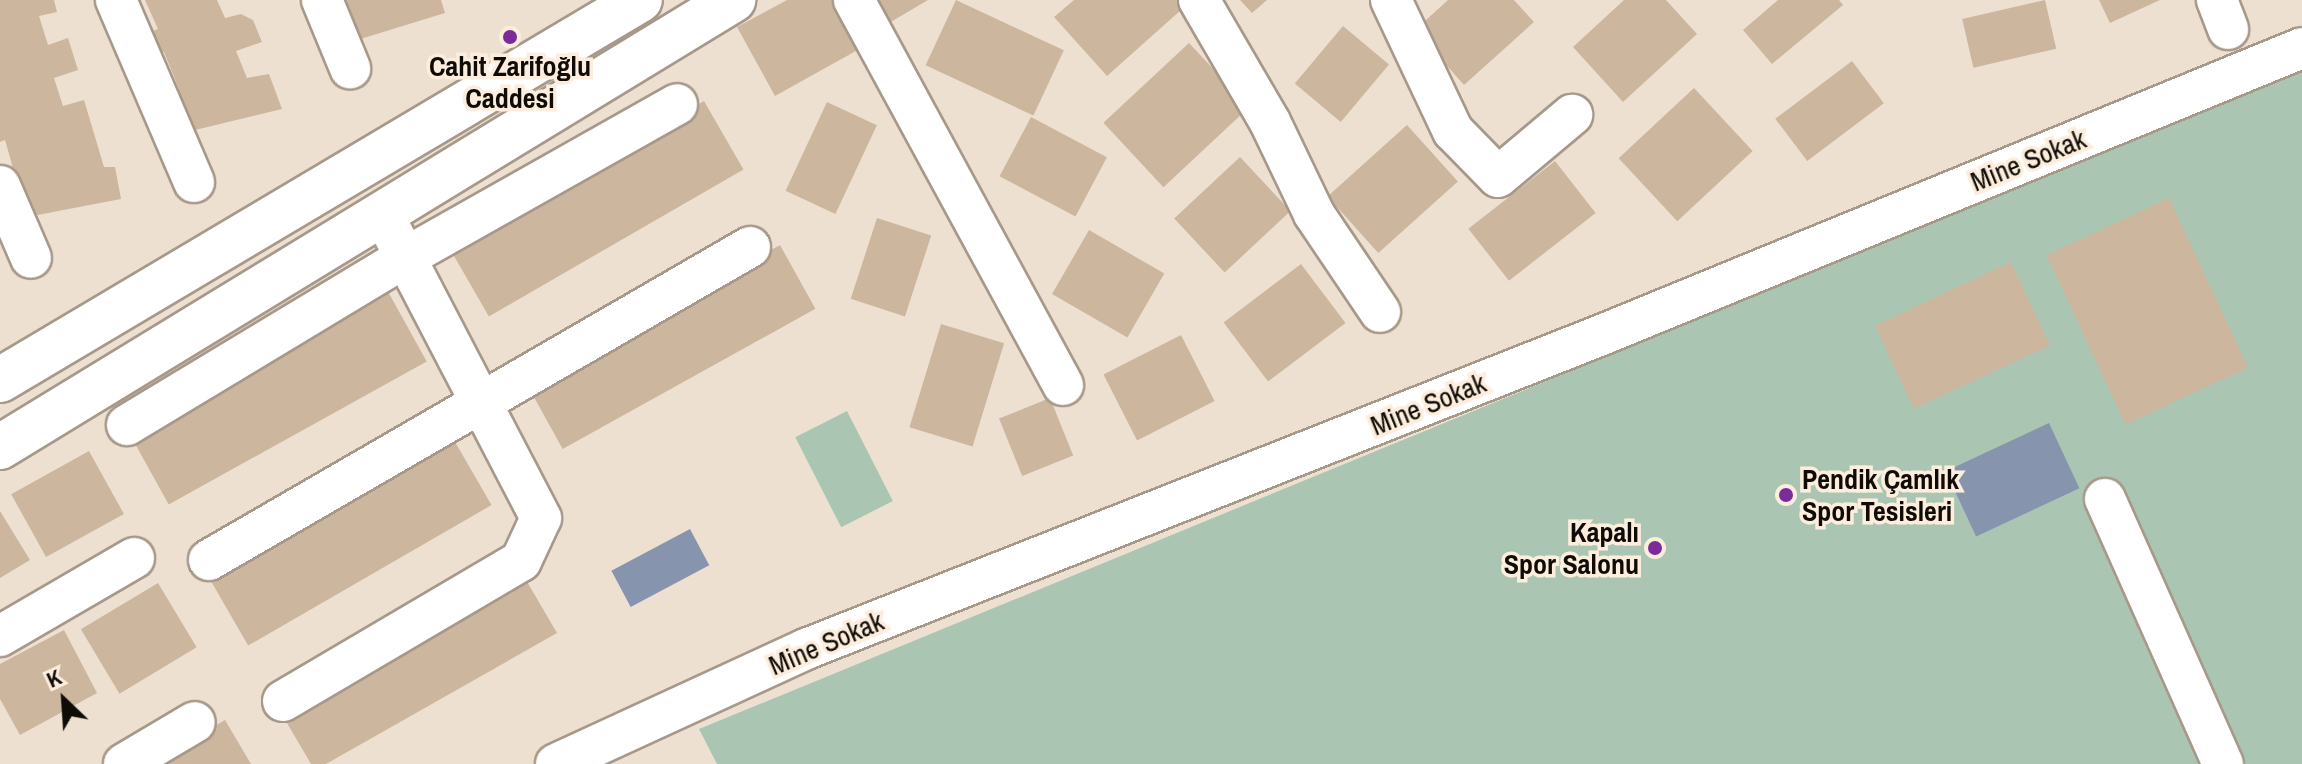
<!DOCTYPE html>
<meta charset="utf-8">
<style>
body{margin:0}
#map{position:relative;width:2302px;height:764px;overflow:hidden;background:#eee0d0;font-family:"Archivo Narrow",sans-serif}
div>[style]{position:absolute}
.green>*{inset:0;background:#aac6b2;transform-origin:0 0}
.water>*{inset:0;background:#8694ad;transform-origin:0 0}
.building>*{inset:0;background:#ccb69e;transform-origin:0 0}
.roads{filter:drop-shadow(2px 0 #a7998a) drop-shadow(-2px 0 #a7998a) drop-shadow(0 2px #a7998a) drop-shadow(0 -2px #a7998a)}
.minor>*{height:40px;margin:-20px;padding:0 20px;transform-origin:20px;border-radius:20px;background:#fff}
.major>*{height:44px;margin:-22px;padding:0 22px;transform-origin:22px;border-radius:22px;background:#fff}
.dots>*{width:22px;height:22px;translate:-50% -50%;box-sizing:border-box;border:4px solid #fceddd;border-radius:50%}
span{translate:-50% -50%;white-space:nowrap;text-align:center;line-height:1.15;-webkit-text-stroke:7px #fceddd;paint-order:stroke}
.poi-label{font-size:28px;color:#0f0b06;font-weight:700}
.left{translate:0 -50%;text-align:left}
.right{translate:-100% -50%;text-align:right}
.street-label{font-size:28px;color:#0f0b06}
.north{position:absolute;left:24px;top:660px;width:80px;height:80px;-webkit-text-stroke:6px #fceddd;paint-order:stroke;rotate:335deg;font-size:22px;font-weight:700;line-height:32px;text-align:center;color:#0f0b06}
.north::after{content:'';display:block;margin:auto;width:28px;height:36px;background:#0f0b06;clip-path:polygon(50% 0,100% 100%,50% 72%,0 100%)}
</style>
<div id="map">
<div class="green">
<div style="clip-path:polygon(2302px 71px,2302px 764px,717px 764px,699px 729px)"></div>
<div style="left:847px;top:411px;width:101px;height:58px;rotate:63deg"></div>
</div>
<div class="water">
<div style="left:2049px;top:423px;width:72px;height:114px;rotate:65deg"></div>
<div style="left:690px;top:529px;width:41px;height:89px;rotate:62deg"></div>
</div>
<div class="building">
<div style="clip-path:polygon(0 0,54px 0,57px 12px,39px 16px,48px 45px,68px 38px,78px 70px,54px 78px,63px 106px,84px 100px,104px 167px,115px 167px,121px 199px,27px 217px,5px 140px,0 142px)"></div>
<div style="clip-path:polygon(145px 0,217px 0,225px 18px,241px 14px,253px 20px,262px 42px,236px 51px,247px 78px,269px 74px,282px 109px,195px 130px,185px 111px,179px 112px,172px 92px,179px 89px,164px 52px,158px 54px,149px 33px,158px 29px)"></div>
<div style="clip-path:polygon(342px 0,441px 0,445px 13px,354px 41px)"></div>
<div style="clip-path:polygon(787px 0,838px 0,863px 47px,775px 96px,737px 27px)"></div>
<div style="clip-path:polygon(875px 0,928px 0,889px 23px)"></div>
<div style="left:956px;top:0;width:119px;height:72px;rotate:25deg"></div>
<div style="clip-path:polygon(1074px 0,1189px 0,1190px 2px,1107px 76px,1054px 17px)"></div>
<div style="clip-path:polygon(1240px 0,1267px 0,1252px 13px)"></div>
<div style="clip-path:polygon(1448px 0,1514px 0,1534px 22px,1464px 85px,1415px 30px)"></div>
<div style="clip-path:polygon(1624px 0,1666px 0,1697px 34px,1623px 102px,1573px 47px)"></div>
<div style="clip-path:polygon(1778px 0,1839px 0,1843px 5px,1772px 64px,1743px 30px)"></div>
<div style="left:2045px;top:0;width:50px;height:85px;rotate:77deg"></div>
<div style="clip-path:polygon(2099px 0,2160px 0,2110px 23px)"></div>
<div style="left:1343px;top:26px;width:60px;height:75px;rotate:40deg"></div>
<div style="left:1189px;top:43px;width:88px;height:117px;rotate:47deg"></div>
<div style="left:1852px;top:61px;width:53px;height:96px;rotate:53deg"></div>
<div style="left:1694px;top:88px;width:86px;height:103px;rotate:47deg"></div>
<div style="left:704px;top:101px;width:79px;height:294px;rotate:60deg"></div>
<div style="left:827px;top:102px;width:55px;height:98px;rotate:25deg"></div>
<div style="left:1031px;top:117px;width:86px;height:67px;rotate:28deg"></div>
<div style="left:1407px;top:125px;width:76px;height:107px;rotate:48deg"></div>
<div style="left:1240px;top:157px;width:74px;height:90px;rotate:47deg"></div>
<div style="left:1555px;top:161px;width:66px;height:110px;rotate:52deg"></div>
<div style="left:2169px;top:198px;width:187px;height:135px;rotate:65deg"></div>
<div style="left:877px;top:218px;width:57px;height:85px;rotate:18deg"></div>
<div style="left:1089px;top:230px;width:87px;height:74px;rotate:30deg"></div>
<div style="left:780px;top:245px;width:73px;height:289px;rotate:61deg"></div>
<div style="left:2011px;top:262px;width:92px;height:150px;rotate:65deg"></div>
<div style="left:1301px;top:264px;width:74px;height:97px;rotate:53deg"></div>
<div style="left:386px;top:288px;width:84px;height:295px;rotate:61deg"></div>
<div style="left:941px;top:324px;width:66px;height:108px;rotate:17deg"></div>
<div style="left:1181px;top:335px;width:74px;height:87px;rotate:63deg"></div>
<div style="left:1050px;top:398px;width:62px;height:55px;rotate:68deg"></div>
<div style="left:447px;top:428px;width:89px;height:281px;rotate:60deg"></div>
<div style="left:89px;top:451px;width:72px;height:89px;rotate:61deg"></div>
<div style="clip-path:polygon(0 511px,30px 560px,0 578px)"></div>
<div style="clip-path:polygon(519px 568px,557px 633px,326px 764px,311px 764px,277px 706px)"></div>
<div style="left:158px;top:583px;width:75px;height:90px;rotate:59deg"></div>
<div style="clip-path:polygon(64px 630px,97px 693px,20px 735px,0 699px,0 664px)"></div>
<div style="clip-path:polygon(225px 720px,251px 764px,149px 764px)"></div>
</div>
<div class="roads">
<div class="minor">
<div style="left:116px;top:0;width:198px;rotate:66.8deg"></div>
<div style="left:322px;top:0;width:74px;rotate:67.6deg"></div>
<div style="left:854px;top:0;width:438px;rotate:61.5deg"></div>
<div style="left:1199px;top:0;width:141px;rotate:59.8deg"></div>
<div style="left:1270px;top:122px;width:102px;rotate:64.4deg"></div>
<div style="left:1314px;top:214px;width:118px;rotate:56deg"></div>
<div style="left:1391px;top:0;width:145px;rotate:64.7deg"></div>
<div style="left:1453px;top:131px;width:64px;rotate:45.6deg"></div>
<div style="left:1498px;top:177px;width:97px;rotate:-40deg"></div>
<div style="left:2217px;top:0;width:31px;rotate:69deg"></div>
<div style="left:0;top:186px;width:78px;rotate:66.7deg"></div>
<div style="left:127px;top:425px;width:326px;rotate:-31.1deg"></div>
<div style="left:406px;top:257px;width:311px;rotate:-29.4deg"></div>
<div style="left:2105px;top:499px;width:290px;rotate:66deg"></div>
<div style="left:209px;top:560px;width:625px;rotate:-30.05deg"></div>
<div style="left:0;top:636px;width:155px;rotate:-30.2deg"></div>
<div style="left:283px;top:701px;width:276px;rotate:-30.5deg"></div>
<div style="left:521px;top:561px;width:47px;rotate:-65.1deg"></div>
<div style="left:541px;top:518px;width:343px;rotate:-117.5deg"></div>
<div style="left:124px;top:764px;width:82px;rotate:-30.6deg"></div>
<div style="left:556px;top:764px;width:275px;rotate:-24.7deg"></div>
<div style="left:806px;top:649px;width:858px;rotate:-21.54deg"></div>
<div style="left:1604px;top:334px;width:754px;rotate:-22.28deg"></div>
</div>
<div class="major">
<div style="left:0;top:380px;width:744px;rotate:-30.7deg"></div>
<div style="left:0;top:447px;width:859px;rotate:-31.38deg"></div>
</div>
</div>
<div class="dots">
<div style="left:510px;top:37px;background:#7c2b9b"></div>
<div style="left:1786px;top:495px;background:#7c2b9b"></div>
<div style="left:1655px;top:548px;background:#7c2b9b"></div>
</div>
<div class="poi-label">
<span style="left:510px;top:82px">Cahit Zarifoğlu<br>Caddesi</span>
<span class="left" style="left:1802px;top:495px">Pendik Çamlık<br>Spor Tesisleri</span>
<span class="right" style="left:1639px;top:548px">Kapalı<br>Spor Salonu</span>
</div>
<div class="street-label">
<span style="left:2028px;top:160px;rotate:-22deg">Mine Sokak</span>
<span style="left:1428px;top:404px;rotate:-22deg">Mine Sokak</span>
<span style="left:826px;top:643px;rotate:-23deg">Mine Sokak</span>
</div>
<div class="north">K</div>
</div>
